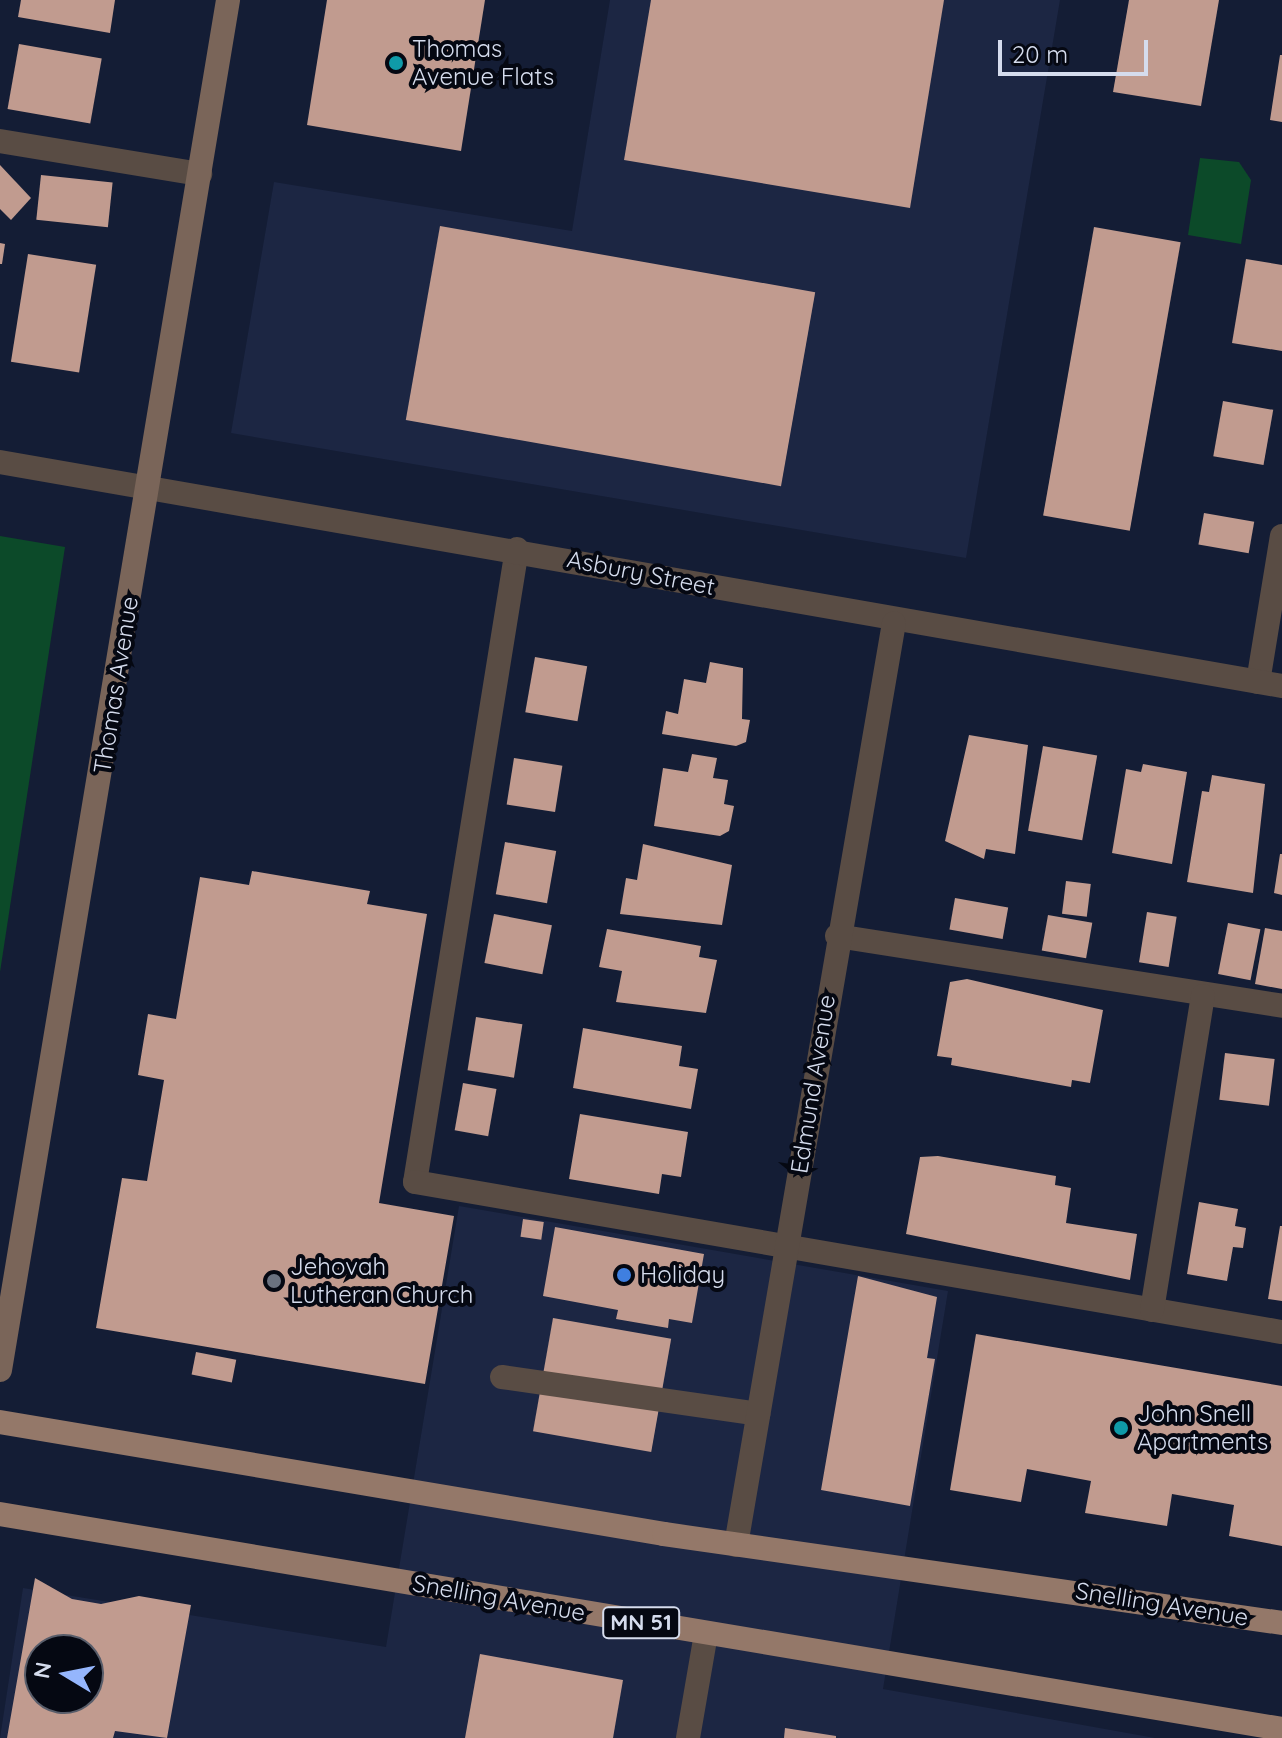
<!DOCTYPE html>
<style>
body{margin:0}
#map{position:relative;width:1282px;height:1738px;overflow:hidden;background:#141d35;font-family:Quicksand,sans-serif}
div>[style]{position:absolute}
.built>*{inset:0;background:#1c2643}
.green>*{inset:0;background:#0c4a29}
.building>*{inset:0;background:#c19b8f;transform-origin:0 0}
.lane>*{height:24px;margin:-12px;padding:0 12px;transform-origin:12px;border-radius:12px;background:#594c44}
.street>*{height:24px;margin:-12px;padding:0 12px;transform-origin:12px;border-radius:12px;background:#594c44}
.secondary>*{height:24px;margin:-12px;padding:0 12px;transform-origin:12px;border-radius:12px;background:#7a6559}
.primary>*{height:24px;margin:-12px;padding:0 12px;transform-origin:12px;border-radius:12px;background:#947869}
.dots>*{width:22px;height:22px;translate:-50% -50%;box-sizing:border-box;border:4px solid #050812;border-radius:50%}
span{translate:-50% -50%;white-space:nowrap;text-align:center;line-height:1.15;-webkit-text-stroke:8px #050812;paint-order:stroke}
.shield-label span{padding:2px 6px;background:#050812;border:2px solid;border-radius:6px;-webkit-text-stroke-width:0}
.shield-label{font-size:22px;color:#d5dced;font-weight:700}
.poi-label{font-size:24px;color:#d5dced}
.left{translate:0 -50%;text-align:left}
.street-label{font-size:24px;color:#d5dced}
.north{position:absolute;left:24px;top:1634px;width:80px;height:80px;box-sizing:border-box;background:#050812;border:2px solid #585d6a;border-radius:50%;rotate:280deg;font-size:22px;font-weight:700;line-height:32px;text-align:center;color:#d5dced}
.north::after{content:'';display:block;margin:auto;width:28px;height:36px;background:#95b6fd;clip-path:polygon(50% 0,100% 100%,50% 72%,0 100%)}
.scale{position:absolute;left:998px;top:40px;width:150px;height:36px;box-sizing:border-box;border:4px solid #d5dced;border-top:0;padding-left:10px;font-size:24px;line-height:28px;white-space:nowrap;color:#d5dced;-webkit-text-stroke:6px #050812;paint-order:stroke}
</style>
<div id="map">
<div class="built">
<div style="clip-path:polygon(610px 0,1060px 0,966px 558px,231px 433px,274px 182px,572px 231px)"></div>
<div style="clip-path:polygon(evenodd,459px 1206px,948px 1291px,883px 1689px,1155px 1738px,0 1738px,23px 1588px,386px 1647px,459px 1206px,40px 1650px,88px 1650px,88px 1698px,40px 1698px,40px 1650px)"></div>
</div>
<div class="green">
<div style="clip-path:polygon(1200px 158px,1239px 162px,1251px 180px,1241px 244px,1188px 235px)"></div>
<div style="clip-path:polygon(0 536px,65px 547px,0 972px)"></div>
</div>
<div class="building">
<div style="clip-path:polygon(21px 0,115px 0,110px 33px,18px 17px)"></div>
<div style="clip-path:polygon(327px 0,485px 0,461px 151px,307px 125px)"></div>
<div style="clip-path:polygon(651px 0,944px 0,910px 208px,624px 160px)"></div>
<div style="clip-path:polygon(1129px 0,1219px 0,1201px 106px,1113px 92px)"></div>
<div style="left:19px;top:44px;width:84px;height:66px;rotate:10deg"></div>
<div style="clip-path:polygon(1280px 55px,1282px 55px,1282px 122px,1270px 120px)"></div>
<div style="clip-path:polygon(0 165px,31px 198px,11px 220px,0 209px)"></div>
<div style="left:41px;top:175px;width:72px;height:45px;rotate:6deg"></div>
<div style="left:440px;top:226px;width:381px;height:197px;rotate:10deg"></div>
<div style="left:1094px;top:227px;width:88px;height:293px;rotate:10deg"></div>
<div style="clip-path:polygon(0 243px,5px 244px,2px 264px,0 264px)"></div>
<div style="left:28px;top:254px;width:69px;height:109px;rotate:9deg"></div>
<div style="clip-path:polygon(1246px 259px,1282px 265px,1282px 351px,1232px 343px)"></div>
<div style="left:1223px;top:401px;width:51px;height:56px;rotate:10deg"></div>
<div style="left:1204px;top:513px;width:51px;height:32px;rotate:10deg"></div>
<div style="left:535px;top:657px;width:53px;height:56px;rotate:10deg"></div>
<div style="clip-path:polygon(710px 662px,743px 668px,742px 719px,750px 720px,746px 742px,736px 746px,662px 734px,666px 711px,678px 714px,684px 679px,706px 683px)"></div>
<div style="clip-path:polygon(969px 735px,1028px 745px,1015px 854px,986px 849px,984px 859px,945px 841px)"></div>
<div style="left:1043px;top:746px;width:55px;height:86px;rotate:10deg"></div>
<div style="clip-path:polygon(692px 754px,717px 758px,713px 778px,728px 780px,724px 804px,734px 806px,729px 831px,720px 836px,654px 826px,663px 768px,688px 772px)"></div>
<div style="left:514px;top:758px;width:49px;height:47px;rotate:9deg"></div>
<div style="clip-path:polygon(1143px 764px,1187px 772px,1172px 864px,1112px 853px,1126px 769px,1141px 772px)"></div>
<div style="clip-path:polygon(1212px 775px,1265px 784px,1253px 893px,1187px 882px,1202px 791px,1209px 792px)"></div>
<div style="left:505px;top:842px;width:52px;height:53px;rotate:10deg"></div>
<div style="clip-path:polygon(643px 844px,732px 865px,722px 925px,620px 914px,626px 878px,637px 880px)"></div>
<div style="clip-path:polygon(1280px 854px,1282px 854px,1282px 895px,1274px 893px)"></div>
<div style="clip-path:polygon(252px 871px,370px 891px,367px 904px,427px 914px,379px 1203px,454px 1216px,425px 1384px,96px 1328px,122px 1178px,147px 1181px,164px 1080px,138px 1075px,148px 1014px,176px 1019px,200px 877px,249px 885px)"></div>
<div style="left:1066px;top:881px;width:25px;height:33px;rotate:7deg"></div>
<div style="left:955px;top:898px;width:54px;height:32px;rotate:10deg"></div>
<div style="left:1147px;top:912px;width:30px;height:51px;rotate:9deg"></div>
<div style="left:494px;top:914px;width:59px;height:50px;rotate:11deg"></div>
<div style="left:1048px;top:915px;width:45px;height:36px;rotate:10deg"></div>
<div style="left:1228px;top:923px;width:33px;height:52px;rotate:11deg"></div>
<div style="clip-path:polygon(1265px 928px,1282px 931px,1282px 989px,1255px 984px)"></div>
<div style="clip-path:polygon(607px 929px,701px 946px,699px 957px,717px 960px,706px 1013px,616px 1002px,622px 971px,599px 967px)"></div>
<div style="clip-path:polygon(967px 979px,1103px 1010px,1090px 1083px,1072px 1080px,1071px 1087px,951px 1065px,952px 1058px,937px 1056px,950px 982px)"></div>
<div style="left:476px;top:1017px;width:47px;height:54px;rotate:9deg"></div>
<div style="clip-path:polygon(583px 1028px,682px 1046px,679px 1066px,698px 1069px,691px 1109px,573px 1088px)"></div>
<div style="left:1225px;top:1053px;width:50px;height:47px;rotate:7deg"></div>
<div style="left:463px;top:1083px;width:34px;height:48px;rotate:10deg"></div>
<div style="clip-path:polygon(580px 1114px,688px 1132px,681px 1177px,662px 1174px,659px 1194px,569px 1179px)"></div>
<div style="clip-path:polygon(938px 1156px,1056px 1176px,1055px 1185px,1071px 1188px,1066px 1223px,1137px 1234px,1130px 1280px,906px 1234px,920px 1157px)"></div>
<div style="clip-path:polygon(1199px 1202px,1238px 1209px,1235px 1226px,1246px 1228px,1243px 1248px,1233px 1247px,1227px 1281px,1187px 1274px)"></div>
<div style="left:523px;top:1219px;width:21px;height:18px;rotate:8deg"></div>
<div style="clip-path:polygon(1280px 1226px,1282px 1226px,1282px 1301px,1268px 1299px)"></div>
<div style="clip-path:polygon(555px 1227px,704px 1254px,692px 1323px,669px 1319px,668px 1328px,616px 1319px,618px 1310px,543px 1296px)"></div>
<div style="clip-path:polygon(858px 1276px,937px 1297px,927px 1358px,935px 1359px,910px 1506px,821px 1490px)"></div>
<div style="left:553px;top:1318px;width:120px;height:115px;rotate:10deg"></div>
<div style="clip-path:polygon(976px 1334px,1282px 1386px,1282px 1546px,1229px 1536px,1234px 1505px,1172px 1494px,1167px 1526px,1085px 1513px,1091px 1481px,1027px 1469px,1021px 1502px,950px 1490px)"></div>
<div style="left:196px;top:1352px;width:41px;height:23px;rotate:11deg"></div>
<div style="clip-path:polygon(evenodd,35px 1578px,72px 1599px,101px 1604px,139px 1596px,191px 1605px,167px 1738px,115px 1731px,113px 1738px,7px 1738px,35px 1578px,40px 1650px,88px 1650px,88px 1698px,40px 1698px,40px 1650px)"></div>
<div style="clip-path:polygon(480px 1654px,623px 1680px,613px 1738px,465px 1738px)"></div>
<div style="clip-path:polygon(785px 1728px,836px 1736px,836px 1738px,784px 1738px)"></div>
</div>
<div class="lane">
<div style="left:0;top:141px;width:203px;rotate:9.4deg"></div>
<div style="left:517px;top:549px;width:641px;rotate:99.15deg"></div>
<div style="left:415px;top:1182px;width:880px;rotate:9.82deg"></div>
<div style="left:1258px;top:682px;width:148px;rotate:-80.7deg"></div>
<div style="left:837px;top:936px;width:450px;rotate:8.9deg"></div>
<div style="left:1152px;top:1310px;width:318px;rotate:-80.8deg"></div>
<div style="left:502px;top:1377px;width:259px;rotate:8.2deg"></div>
</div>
<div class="street">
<div style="left:0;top:462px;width:1301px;rotate:9.91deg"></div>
<div style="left:736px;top:1545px;width:935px;rotate:-80.28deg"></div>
<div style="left:688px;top:1738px;width:106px;rotate:-80.2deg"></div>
</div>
<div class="secondary">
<div style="left:0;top:1370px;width:1389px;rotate:-80.55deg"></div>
</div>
<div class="primary">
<div style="left:0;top:1422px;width:673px;rotate:9.57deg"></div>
<div style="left:664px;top:1534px;width:624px;rotate:8.19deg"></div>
<div style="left:0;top:1514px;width:1300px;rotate:9.52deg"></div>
</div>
<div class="dots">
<div style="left:396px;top:63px;background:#0f9aa8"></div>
<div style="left:624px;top:1275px;background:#3f7fe0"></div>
<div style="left:274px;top:1281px;background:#6b7280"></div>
<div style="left:1121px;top:1428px;background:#0f9aa8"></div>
</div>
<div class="shield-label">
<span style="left:641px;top:1623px">MN 51</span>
</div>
<div class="poi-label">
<span class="left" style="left:412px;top:63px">Thomas<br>Avenue Flats</span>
<span class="left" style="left:290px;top:1281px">Jehovah<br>Lutheran Church</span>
<span class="left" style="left:640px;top:1275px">Holiday</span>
<span class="left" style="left:1137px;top:1428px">John Snell<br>Apartments</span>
</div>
<div class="street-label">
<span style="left:641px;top:573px;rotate:11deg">Asbury Street</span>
<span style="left:116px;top:685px;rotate:-81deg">Thomas Avenue</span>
<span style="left:813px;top:1084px;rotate:-81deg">Edmund Avenue</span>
<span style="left:499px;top:1598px;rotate:10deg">Snelling Avenue</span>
<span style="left:1162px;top:1604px;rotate:9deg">Snelling Avenue</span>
</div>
<div class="north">N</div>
<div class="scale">20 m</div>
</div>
